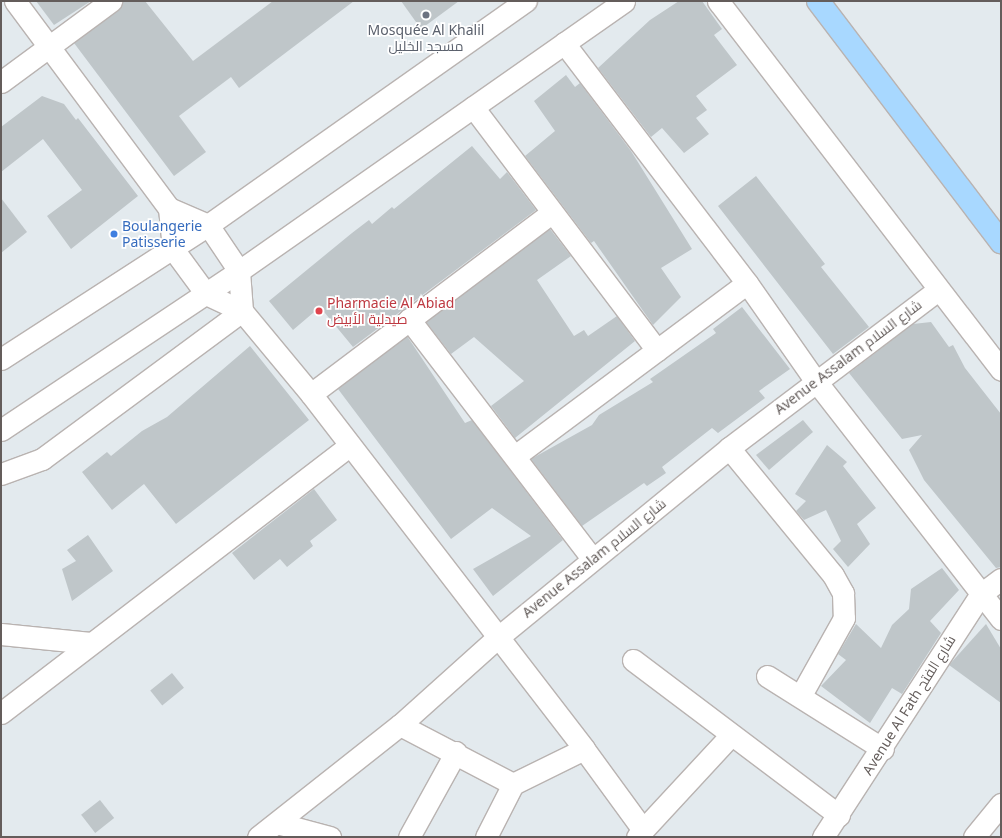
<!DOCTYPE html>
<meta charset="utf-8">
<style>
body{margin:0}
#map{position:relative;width:1002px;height:838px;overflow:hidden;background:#e3eaee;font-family:"Noto Sans",Cairo,sans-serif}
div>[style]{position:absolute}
.building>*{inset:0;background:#bfc6c9;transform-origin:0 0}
.roads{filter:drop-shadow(1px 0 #b9b3b1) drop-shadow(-1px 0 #b9b3b1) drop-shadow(0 1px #b9b3b1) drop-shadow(0 -1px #b9b3b1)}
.minor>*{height:21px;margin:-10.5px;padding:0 10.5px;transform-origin:10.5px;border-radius:10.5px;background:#fff}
.primary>*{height:22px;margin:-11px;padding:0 11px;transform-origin:11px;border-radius:11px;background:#a8d8ff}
.dots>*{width:11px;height:11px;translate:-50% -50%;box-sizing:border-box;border:2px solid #fff;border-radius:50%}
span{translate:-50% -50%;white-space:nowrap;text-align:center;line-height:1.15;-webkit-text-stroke:3.5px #fff;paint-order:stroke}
.worship-label{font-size:14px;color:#5b616d}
.shop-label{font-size:14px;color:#366cbe}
.left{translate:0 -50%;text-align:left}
.health-label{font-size:14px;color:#be3a42}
.street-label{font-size:14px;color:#645d5b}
.frame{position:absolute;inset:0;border:2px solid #645d5b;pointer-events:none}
</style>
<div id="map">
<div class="building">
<div style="clip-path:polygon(36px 1px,91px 1px,54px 25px)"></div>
<div style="clip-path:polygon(123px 1px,145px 1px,193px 61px,273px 1px,354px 1px,239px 88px,231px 77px,179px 116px,206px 152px,174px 176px,74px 43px,118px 11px)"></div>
<div style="clip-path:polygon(401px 1px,459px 1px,421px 29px)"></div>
<div style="clip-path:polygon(679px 1px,702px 1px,722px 29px,714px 35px,737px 65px,696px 96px,707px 110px,696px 118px,709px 134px,684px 153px,662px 128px,651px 137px,598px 68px,650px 20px)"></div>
<div style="clip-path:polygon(566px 75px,575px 87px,580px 83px,631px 151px,692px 249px,661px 268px,681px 297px,653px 325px,594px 241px,591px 243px,525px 156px,555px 131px,534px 101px)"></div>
<div style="clip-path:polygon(42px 96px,64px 104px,76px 120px,78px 118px,138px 196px,71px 249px,47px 216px,82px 190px,43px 139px,1px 172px,1px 127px)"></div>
<div style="clip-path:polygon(472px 146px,500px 179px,507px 172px,536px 210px,353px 347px,320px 307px,293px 330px,269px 301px,352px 233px,369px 220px,372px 224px,392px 207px,394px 209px)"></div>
<div style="clip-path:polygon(756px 176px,825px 264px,821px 267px,869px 327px,833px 354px,718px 206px)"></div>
<div style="clip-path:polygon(1px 198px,27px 232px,1px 253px)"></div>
<div style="clip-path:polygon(550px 229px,571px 256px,537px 280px,574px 336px,584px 330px,588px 336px,617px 316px,635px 341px,515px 438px,491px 406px,524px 381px,474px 337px,451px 354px,426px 322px)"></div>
<div style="clip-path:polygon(742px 307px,790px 369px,759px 391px,765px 398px,718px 433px,712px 428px,662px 467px,666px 473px,647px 486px,644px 483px,582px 526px,531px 459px,592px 425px,599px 415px,653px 382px,650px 379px,716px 333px,713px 329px)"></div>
<div style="clip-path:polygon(931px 322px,949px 347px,953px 345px,965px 368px,1001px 414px,1001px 567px,996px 568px,924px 480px,909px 450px,922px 435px,902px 439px,849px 373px,913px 324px)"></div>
<div style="clip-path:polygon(407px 336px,465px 423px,472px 420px,563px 540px,493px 596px,473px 569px,531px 536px,492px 508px,451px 539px,338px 389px)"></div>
<div style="clip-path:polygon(250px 346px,309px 420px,176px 524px,144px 484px,112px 510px,82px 472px,107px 452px,111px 456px,142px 431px,167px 417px)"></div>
<div style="clip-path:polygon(803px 420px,813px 432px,769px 470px,756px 455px)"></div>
<div style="clip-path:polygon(827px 445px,847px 462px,843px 466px,876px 508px,857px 524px,870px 544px,848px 567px,833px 549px,841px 541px,826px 510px,804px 520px,796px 511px,806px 501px,795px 494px)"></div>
<div style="clip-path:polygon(314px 489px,337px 520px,310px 541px,313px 546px,287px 567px,280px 559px,254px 580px,232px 553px)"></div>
<div style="clip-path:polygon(88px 535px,113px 571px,72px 601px,62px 569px,76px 561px,67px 550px)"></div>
<div style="clip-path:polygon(942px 568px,959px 590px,930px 621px,941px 633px,902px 694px,892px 688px,870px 723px,821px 686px,846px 660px,838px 654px,856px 624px,881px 648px,892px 625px,909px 609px,911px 589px)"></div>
<div style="clip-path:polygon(986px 624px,1001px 649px,1001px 703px,949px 665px)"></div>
<div style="left:172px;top:673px;width:19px;height:28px;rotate:51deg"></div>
<div style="left:100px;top:800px;width:23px;height:24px;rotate:52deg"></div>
</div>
<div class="roads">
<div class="minor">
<div style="left:15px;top:1px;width:258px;rotate:53.4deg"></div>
<div style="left:169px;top:208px;width:43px;rotate:23.6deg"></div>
<div style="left:208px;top:225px;width:55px;rotate:56deg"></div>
<div style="left:239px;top:271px;width:40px;rotate:85.7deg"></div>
<div style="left:718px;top:1px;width:465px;rotate:52.5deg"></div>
<div style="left:564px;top:43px;width:302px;rotate:52.7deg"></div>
<div style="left:747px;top:283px;width:118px;rotate:55deg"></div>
<div style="left:815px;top:380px;width:303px;rotate:52.1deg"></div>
<div style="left:1px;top:82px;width:137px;rotate:-36.4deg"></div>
<div style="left:473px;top:107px;width:305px;rotate:52.9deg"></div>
<div style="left:169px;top:208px;width:41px;rotate:84.4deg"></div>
<div style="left:173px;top:249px;width:56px;rotate:53.7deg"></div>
<div style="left:206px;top:294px;width:40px;rotate:25deg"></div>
<div style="left:242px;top:311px;width:108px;rotate:50.3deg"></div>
<div style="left:311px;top:394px;width:448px;rotate:52.4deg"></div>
<div style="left:584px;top:749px;width:100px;rotate:53.9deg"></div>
<div style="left:643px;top:830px;width:9px;rotate:131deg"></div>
<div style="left:409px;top:319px;width:301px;rotate:52.6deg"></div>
<div style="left:1px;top:359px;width:247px;rotate:-32.9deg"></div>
<div style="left:208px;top:225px;width:389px;rotate:-35.2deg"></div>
<div style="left:311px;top:394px;width:301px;rotate:-37deg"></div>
<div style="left:1px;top:430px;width:286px;rotate:-33.7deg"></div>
<div style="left:239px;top:271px;width:470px;rotate:-35deg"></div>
<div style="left:729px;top:448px;width:164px;rotate:50.7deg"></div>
<div style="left:833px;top:575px;width:21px;rotate:61deg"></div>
<div style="left:843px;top:593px;width:25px;rotate:88deg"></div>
<div style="left:844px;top:618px;width:88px;rotate:119.2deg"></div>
<div style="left:515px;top:456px;width:289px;rotate:-36.7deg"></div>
<div style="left:1px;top:474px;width:44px;rotate:-20.1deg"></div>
<div style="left:42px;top:459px;width:249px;rotate:-36.5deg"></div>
<div style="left:1px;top:634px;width:90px;rotate:5.7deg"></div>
<div style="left:633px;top:660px;width:258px;rotate:37deg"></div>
<div style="left:767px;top:676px;width:137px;rotate:32.2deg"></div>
<div style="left:1px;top:713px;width:439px;rotate:-37.5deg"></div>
<div style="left:400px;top:725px;width:127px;rotate:27.6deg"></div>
<div style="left:513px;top:784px;width:79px;rotate:-26.2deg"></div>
<div style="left:277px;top:823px;width:55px;rotate:14.8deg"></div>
<div style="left:643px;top:830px;width:128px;rotate:-47.2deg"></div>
<div style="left:258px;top:837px;width:181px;rotate:-38.3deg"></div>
<div style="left:400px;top:725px;width:129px;rotate:-41.9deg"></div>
<div style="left:496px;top:639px;width:301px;rotate:-39.3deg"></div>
<div style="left:729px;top:448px;width:262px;rotate:-37.1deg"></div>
<div style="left:409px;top:837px;width:97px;rotate:-61.1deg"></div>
<div style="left:486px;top:837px;width:59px;rotate:-63deg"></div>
<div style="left:823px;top:837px;width:290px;rotate:-57deg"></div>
<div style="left:981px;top:594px;width:25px;rotate:-37deg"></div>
<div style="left:974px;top:837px;width:43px;rotate:-50.7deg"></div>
</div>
<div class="primary">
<div style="left:818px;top:1px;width:303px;rotate:52.8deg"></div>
</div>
</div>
<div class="dots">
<div style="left:426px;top:15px;background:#6b7280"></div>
<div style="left:114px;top:234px;background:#3f7fe0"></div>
<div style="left:319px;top:311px;background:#e0444e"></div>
</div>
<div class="worship-label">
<span style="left:426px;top:38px">Mosquée Al Khalil<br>مسجد الخليل</span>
</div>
<div class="shop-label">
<span class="left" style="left:122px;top:234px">Boulangerie<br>Patisserie</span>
</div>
<div class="health-label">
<span class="left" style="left:327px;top:311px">Pharmacie Al Abiad<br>صيدلية الأبيض</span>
</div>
<div class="street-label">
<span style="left:848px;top:357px;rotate:-37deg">Avenue Assalam شارع السلام</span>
<span style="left:594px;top:558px;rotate:-39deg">Avenue Assalam شارع السلام</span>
<span style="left:909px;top:705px;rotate:-58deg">Avenue Al Fath شارع الفتح</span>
</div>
<div class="frame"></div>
</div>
